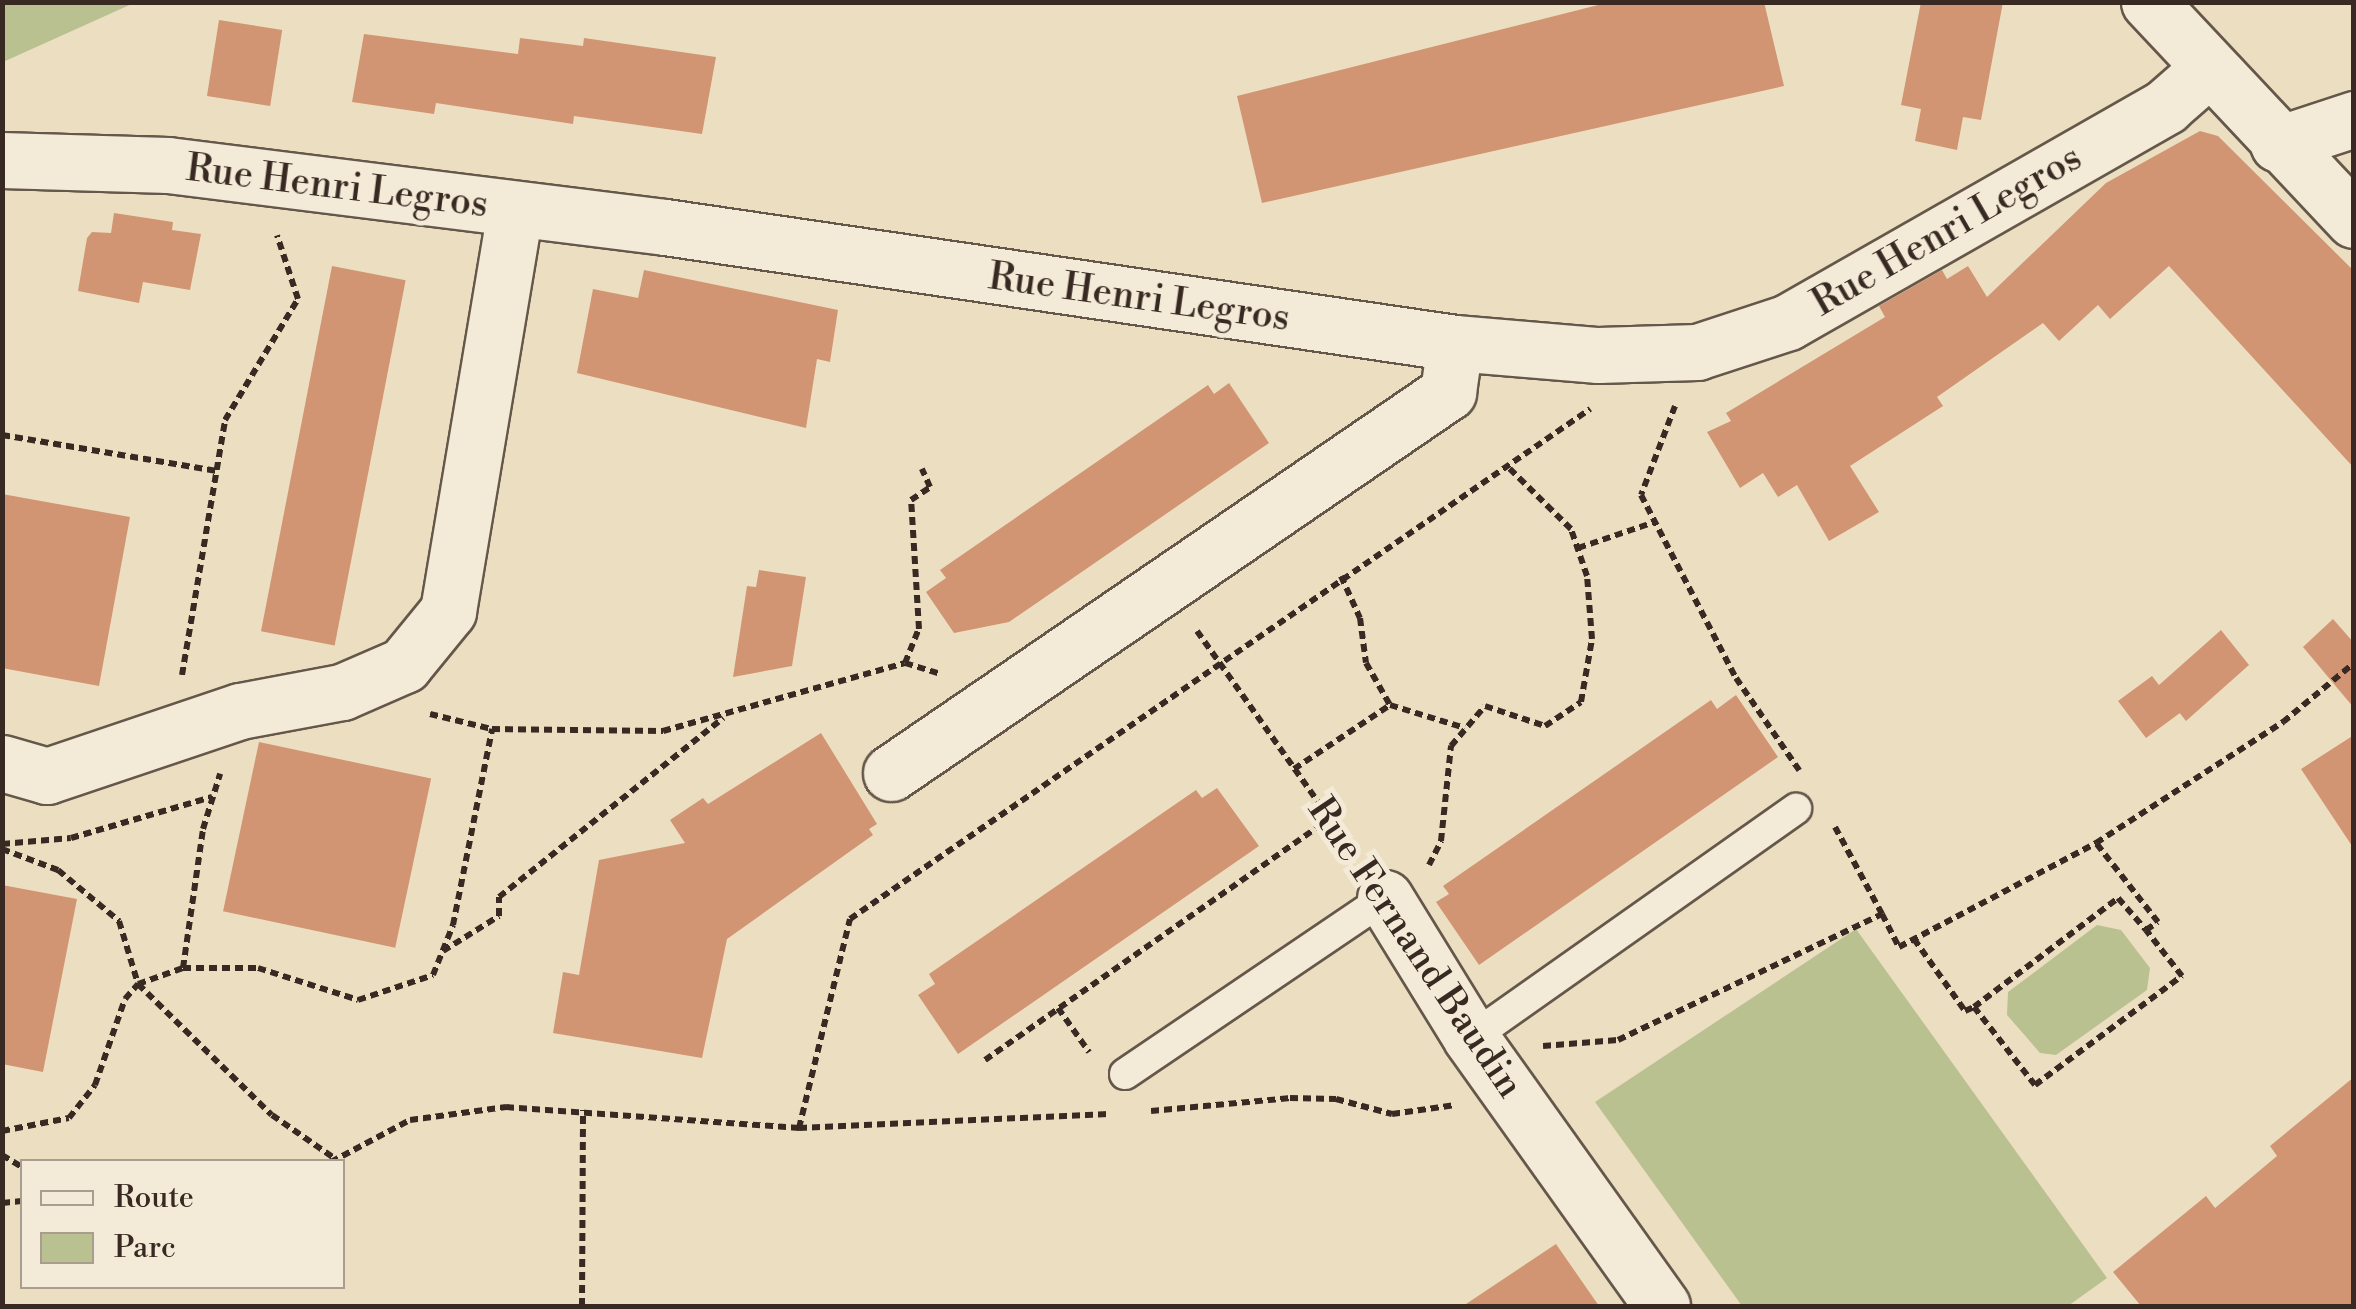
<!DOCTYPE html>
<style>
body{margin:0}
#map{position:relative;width:2356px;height:1309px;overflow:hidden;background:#ecdfc1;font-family:"Libre Bodoni",serif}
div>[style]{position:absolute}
.green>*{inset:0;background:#bac191}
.building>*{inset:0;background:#d19573;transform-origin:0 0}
.path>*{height:6px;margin-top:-3px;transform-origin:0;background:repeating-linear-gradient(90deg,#382a22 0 8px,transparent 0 13px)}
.roads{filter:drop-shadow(2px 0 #65574a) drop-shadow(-2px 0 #65574a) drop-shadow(0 2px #65574a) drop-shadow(0 -2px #65574a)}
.lane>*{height:30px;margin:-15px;padding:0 15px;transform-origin:15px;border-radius:15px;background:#f3ead7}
.street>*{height:55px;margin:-27.5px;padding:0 27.5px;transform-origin:27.5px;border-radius:27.5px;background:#f3ead7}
span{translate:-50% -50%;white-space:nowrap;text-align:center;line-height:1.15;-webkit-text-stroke:10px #f3ead7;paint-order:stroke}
.street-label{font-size:38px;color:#382a22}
.frame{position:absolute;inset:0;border:5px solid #382a22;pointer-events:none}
.legend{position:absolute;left:20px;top:1159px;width:325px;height:130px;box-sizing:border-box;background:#f3ead7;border:2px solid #a89d8f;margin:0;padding:12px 18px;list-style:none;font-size:30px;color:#382a22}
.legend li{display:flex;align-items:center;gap:20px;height:50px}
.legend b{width:50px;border:2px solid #a89d8f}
</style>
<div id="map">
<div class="green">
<div style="clip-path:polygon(3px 2px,134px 2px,134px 3px,3px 62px)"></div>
<div style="clip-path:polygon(2097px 925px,2121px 930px,2150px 968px,2147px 990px,2056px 1055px,2040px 1053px,2007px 1015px,2008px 992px)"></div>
<div style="clip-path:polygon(1856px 929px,2107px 1278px,2068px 1306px,1742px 1306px,1595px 1102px)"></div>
</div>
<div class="building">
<div style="clip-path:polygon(1610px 2px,1764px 2px,1784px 86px,1262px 203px,1237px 96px)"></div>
<div style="clip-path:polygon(1921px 2px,2003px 2px,1981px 120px,1963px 117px,1957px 150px,1915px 141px,1921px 109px,1901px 105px)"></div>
<div style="left:219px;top:20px;width:64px;height:77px;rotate:9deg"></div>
<div style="clip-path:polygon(364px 34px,518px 54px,520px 38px,583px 46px,584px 38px,716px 57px,702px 134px,574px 116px,573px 124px,436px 103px,434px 114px,352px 102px)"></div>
<div style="clip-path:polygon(2200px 131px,2218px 136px,2354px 271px,2354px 468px,2169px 266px,2110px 319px,2098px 305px,2059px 341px,2043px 323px,1937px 397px,1943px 406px,1850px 466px,1879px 512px,1829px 541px,1797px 485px,1778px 497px,1763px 473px,1740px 488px,1707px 432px,1731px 421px,1726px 413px,1885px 317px,1879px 306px,1942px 270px,1947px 279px,1968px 266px,1987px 297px,2106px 183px)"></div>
<div style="clip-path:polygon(114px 213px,173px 222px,172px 230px,201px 234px,190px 290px,143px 282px,139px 303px,78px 291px,87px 238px,92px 232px,111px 233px)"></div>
<div style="left:332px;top:266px;width:75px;height:372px;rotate:11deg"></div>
<div style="clip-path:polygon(644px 270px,838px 310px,830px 362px,817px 359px,806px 428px,577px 373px,593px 289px,638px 298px)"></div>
<div style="clip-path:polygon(1229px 383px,1269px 443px,1009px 622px,954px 633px,926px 592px,946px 578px,940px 570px,1208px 385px,1214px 394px)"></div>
<div style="clip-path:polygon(2px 494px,130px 517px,99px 686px,2px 668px)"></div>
<div style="clip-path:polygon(759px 570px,806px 577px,792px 666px,733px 677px,747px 586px,756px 587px)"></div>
<div style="clip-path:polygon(2333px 619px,2354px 643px,2354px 708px,2303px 647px)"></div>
<div style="clip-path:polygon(2221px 630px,2249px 665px,2186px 721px,2171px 702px,2180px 713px,2146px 738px,2118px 701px,2152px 676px,2159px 685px)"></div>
<div style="clip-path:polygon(1736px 695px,1778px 757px,1479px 965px,1436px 902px,1449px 894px,1443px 886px,1711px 700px,1717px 709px)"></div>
<div style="clip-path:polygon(821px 733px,877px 824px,869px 829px,873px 835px,727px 939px,702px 1058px,553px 1033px,563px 972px,579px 975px,599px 860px,685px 843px,670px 820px,703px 798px,708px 804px)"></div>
<div style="clip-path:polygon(2354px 735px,2354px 849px,2301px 769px)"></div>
<div style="left:259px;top:742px;width:176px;height:173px;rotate:12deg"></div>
<div style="clip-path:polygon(1217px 788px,1259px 846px,958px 1054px,918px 995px,935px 984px,929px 974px,1196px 790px,1202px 798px)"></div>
<div style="clip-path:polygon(2px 885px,77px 899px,43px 1072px,2px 1064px)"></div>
<div style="clip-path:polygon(2354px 1077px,2354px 1306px,2141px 1306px,2113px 1272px,2206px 1196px,2215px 1208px,2277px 1156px,2270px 1146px)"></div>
<div style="clip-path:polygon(1556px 1244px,1599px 1306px,1463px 1306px)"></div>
</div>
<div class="path">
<div style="left:1675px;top:406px;width:95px;rotate:110.9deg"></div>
<div style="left:1641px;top:495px;width:206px;rotate:62.6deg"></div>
<div style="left:1736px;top:678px;width:112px;rotate:55.6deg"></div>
<div style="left:2px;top:435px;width:218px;rotate:9.5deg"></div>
<div style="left:1578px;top:548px;width:81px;rotate:-18.7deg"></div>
<div style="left:1341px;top:576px;width:46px;rotate:65.7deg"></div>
<div style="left:1360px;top:618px;width:45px;rotate:82.4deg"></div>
<div style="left:1366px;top:663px;width:48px;rotate:60.3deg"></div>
<div style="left:1197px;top:631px;width:272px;rotate:54.7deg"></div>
<div style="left:905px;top:663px;width:37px;rotate:-68deg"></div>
<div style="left:919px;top:629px;width:129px;rotate:-93.5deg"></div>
<div style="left:911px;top:500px;width:23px;rotate:-34deg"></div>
<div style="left:930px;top:487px;width:20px;rotate:-114deg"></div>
<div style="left:182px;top:675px;width:259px;rotate:-80.4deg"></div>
<div style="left:225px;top:420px;width:141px;rotate:-58.9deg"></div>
<div style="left:298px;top:299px;width:67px;rotate:-108.2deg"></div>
<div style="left:430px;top:714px;width:64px;rotate:13.6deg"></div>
<div style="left:492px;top:729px;width:171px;rotate:0.7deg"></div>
<div style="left:663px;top:731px;width:251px;rotate:-15.7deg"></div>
<div style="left:905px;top:663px;width:37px;rotate:17deg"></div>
<div style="left:1294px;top:769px;width:115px;rotate:-33.7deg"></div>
<div style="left:1390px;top:705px;width:78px;rotate:17deg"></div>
<div style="left:1835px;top:827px;width:99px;rotate:61.6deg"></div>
<div style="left:2px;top:844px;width:69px;rotate:-5deg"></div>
<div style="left:71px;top:838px;width:147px;rotate:-16.2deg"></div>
<div style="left:2px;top:849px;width:60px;rotate:20.6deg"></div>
<div style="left:58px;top:870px;width:80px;rotate:39.9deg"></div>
<div style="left:119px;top:921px;width:66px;rotate:73.2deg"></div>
<div style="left:138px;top:984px;width:187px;rotate:44.4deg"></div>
<div style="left:272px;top:1115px;width:75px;rotate:34.7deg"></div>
<div style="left:1429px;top:865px;width:27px;rotate:-63deg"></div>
<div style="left:1441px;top:841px;width:96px;rotate:-84deg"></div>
<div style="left:1451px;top:746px;width:52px;rotate:-49.6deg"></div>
<div style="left:1485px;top:706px;width:63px;rotate:18.4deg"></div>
<div style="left:1545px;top:726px;width:43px;rotate:-33.7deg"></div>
<div style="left:1581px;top:702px;width:64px;rotate:-80.1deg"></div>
<div style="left:1592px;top:639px;width:63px;rotate:-94.5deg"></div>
<div style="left:1587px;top:576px;width:50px;rotate:-108.8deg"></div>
<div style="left:1571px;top:529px;width:90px;rotate:-135.5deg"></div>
<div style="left:1914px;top:939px;width:88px;rotate:54.7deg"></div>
<div style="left:1965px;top:1011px;width:10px;rotate:-24deg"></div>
<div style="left:1974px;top:1007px;width:99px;rotate:52deg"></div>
<div style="left:2035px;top:1085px;width:183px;rotate:-36.6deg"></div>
<div style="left:2182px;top:976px;width:58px;rotate:-128deg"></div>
<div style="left:2146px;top:930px;width:14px;rotate:-34deg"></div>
<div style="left:2158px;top:922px;width:100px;rotate:-128.1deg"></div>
<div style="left:443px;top:951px;width:66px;rotate:-32deg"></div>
<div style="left:499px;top:916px;width:19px;rotate:-90deg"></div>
<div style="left:499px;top:897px;width:287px;rotate:-38.6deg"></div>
<div style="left:183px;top:968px;width:140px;rotate:-81.8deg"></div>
<div style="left:203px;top:829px;width:58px;rotate:-72.8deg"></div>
<div style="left:1974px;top:1007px;width:181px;rotate:-37.1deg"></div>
<div style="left:2118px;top:898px;width:43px;rotate:48.8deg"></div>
<div style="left:1058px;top:1008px;width:54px;rotate:54.8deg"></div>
<div style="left:1543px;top:1046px;width:75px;rotate:-4.6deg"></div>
<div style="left:1618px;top:1040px;width:293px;rotate:-25.5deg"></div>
<div style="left:1882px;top:914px;width:37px;rotate:63deg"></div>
<div style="left:1899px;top:947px;width:223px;rotate:-27.8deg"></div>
<div style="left:2096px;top:843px;width:223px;rotate:-32.9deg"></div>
<div style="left:2283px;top:722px;width:92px;rotate:-39.7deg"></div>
<div style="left:985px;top:1060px;width:420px;rotate:-35deg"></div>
<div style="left:1151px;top:1111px;width:140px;rotate:-5.3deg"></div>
<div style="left:1290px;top:1098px;width:46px;rotate:1.2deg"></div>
<div style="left:1336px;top:1099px;width:58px;rotate:15deg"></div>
<div style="left:1392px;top:1114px;width:64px;rotate:-8.1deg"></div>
<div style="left:799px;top:1128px;width:215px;rotate:-76.3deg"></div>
<div style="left:850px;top:919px;width:899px;rotate:-34.57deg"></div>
<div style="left:2px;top:1131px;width:68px;rotate:-11deg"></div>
<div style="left:69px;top:1118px;width:42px;rotate:-51.8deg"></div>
<div style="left:95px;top:1085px;width:91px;rotate:-70.8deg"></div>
<div style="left:125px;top:999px;width:20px;rotate:-49deg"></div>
<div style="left:138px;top:984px;width:48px;rotate:-19.6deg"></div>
<div style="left:183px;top:968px;width:75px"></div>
<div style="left:258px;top:968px;width:105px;rotate:17.7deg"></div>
<div style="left:358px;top:1000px;width:79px;rotate:-18.4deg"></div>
<div style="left:433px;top:975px;width:54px;rotate:-68.2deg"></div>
<div style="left:453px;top:925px;width:200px;rotate:-78.7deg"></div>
<div style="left:2px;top:1155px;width:23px;rotate:31deg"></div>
<div style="left:331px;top:1162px;width:89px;rotate:-28deg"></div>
<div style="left:410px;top:1120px;width:97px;rotate:-7.7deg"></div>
<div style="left:506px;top:1107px;width:294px;rotate:4.1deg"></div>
<div style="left:799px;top:1128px;width:310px;rotate:-2.6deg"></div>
<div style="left:2px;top:1203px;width:20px;rotate:-6deg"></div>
<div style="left:582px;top:1306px;width:196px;rotate:-89.7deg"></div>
</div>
<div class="roads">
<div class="lane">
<div style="left:1471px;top:1038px;width:398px;rotate:-35.2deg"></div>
<div style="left:1125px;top:1074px;width:314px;rotate:-34.1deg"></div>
</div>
<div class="street">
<div style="left:2149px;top:2px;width:299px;rotate:46.8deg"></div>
<div style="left:2278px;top:144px;width:80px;rotate:-18.2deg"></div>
<div style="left:2px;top:160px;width:166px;rotate:1.7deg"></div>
<div style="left:168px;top:165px;width:501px;rotate:7.11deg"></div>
<div style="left:665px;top:227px;width:798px;rotate:8.35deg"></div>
<div style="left:1455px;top:343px;width:144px;rotate:4.8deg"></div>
<div style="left:1598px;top:355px;width:99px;rotate:-1.7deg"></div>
<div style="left:1697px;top:352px;width:96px;rotate:-18.2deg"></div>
<div style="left:1788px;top:322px;width:435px;rotate:-29.7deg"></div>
<div style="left:2166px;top:106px;width:53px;rotate:-41.2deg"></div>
<div style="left:2px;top:763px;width:47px;rotate:16.1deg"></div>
<div style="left:47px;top:776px;width:204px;rotate:-18.6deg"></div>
<div style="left:240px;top:711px;width:104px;rotate:-10.6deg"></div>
<div style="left:342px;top:692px;width:68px;rotate:-23.5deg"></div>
<div style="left:404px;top:665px;width:70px;rotate:-50.8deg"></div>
<div style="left:448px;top:611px;width:407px;rotate:-80.5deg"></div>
<div style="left:891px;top:773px;width:675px;rotate:-34.37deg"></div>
<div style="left:1448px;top:392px;width:49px;rotate:-81.9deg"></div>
<div style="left:1385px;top:898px;width:164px;rotate:58.4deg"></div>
<div style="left:1471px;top:1038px;width:329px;rotate:54.5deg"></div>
</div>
</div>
<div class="street-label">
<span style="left:337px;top:187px;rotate:7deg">Rue Henri Legros</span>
<span style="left:1947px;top:231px;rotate:-30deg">Rue Henri Legros</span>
<span style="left:1139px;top:298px;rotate:8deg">Rue Henri Legros</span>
<span style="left:1415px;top:948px;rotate:56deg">Rue Fernand Baudin</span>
</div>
<div class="frame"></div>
<ul class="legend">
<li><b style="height:12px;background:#f3ead7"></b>Route</li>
<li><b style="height:28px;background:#bac191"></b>Parc</li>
</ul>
</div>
